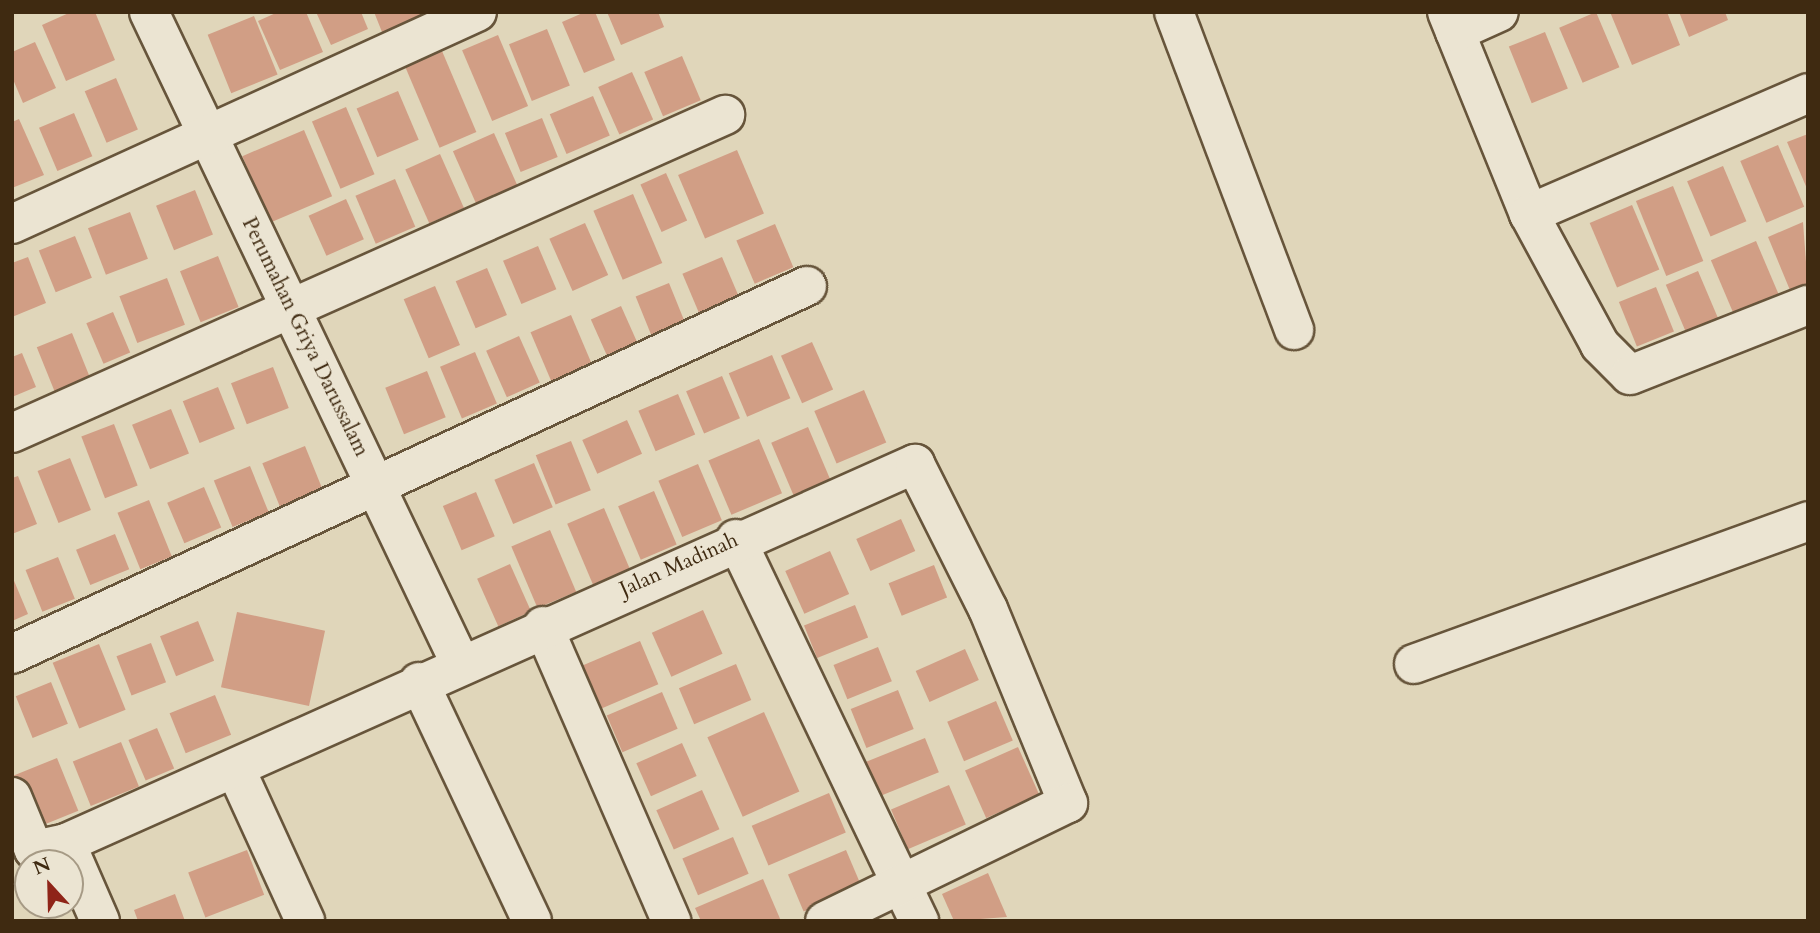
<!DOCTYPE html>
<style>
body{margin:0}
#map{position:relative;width:1820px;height:933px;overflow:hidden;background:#e0d6ba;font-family:Cardo,serif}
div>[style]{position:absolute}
.building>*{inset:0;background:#d19e85;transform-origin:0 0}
.roads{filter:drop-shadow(2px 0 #67553b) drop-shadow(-2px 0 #67553b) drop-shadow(0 2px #67553b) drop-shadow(0 -2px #67553b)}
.minor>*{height:38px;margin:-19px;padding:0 19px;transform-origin:19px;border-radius:19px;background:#ebe4d2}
span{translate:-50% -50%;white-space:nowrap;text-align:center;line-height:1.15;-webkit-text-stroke:5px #ebe4d2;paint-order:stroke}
.street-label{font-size:21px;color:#3f2a11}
.frame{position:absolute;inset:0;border:14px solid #3f2a11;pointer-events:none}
.north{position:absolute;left:14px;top:849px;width:70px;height:70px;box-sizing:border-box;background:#ebe4d2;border:2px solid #a69a85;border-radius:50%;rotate:338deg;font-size:19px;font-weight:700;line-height:28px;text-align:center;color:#3f2a11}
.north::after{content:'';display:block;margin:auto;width:24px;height:32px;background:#8f2418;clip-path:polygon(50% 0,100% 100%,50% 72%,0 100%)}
</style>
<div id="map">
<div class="building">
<div style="clip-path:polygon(71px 12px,95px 12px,115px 60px,66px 81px,42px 25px)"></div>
<div style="clip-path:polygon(278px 12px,306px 12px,323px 52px,280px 70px,258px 21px)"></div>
<div style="clip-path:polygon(316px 12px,361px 12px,368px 29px,331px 45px)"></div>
<div style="clip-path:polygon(374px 12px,426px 12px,430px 23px,386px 42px)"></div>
<div style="clip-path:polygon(585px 12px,595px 12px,615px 60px,584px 73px,562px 22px)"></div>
<div style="clip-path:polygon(607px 12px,658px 12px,664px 27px,621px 45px)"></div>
<div style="left:1596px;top:12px;width:60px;height:40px;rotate:67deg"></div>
<div style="clip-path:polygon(1610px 12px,1667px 12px,1680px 45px,1632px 65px)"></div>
<div style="clip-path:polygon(1679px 12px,1725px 12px,1728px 20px,1689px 37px)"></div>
<div style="left:254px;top:16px;width:63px;height:50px;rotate:68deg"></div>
<div style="left:547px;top:29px;width:61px;height:41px;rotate:68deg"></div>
<div style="left:1545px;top:32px;width:61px;height:39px;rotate:68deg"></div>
<div style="left:498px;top:35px;width:77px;height:39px;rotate:67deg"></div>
<div style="clip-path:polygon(35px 42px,56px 88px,23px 103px,12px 77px,12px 52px)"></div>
<div style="left:442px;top:51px;width:88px;height:40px;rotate:67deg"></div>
<div style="left:682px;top:56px;width:48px;height:41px;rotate:67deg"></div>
<div style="left:632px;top:72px;width:52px;height:37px;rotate:66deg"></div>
<div style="left:116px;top:78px;width:56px;height:34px;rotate:67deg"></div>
<div style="left:398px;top:91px;width:53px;height:45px;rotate:67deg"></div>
<div style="left:593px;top:96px;width:43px;height:47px;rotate:67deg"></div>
<div style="left:346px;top:107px;width:73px;height:37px;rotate:67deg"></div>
<div style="left:74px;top:113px;width:47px;height:38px;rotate:67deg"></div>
<div style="left:542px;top:118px;width:42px;height:40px;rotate:68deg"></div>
<div style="clip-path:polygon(19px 119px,44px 175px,12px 188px,12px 122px)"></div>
<div style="left:304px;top:130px;width:72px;height:67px;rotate:67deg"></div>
<div style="left:494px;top:133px;width:57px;height:45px;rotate:66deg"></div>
<div style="clip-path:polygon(1808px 134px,1808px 191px,1787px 142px)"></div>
<div style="left:1778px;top:145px;width:67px;height:41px;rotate:67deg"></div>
<div style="left:737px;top:150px;width:69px;height:64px;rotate:67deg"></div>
<div style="left:440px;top:154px;width:59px;height:38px;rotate:66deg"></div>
<div style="left:1723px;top:166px;width:60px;height:39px;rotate:67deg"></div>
<div style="left:666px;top:173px;width:52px;height:28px;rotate:66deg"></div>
<div style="left:395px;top:179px;width:52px;height:43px;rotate:67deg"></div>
<div style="left:1673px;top:186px;width:81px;height:40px;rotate:68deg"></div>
<div style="left:195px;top:190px;width:48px;height:42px;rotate:68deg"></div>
<div style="left:633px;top:194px;width:75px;height:43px;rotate:67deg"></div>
<div style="left:346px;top:199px;width:44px;height:41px;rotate:66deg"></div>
<div style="left:1632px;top:205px;width:70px;height:46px;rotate:67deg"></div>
<div style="left:130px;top:212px;width:50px;height:45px;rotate:69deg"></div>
<div style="clip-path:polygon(1803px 222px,1808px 289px,1792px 295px,1768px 237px)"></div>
<div style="left:585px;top:223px;width:57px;height:39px;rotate:66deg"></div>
<div style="left:775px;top:224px;width:47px;height:42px;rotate:67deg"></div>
<div style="left:75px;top:236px;width:45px;height:39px;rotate:68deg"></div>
<div style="left:1756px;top:241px;width:59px;height:49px;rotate:67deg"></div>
<div style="left:538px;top:246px;width:47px;height:38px;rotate:67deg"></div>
<div style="left:218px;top:256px;width:55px;height:41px;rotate:68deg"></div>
<div style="clip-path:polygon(28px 257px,46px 303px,12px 317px,12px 263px)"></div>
<div style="left:722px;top:257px;width:46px;height:43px;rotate:67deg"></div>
<div style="left:487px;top:268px;width:51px;height:34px;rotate:67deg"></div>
<div style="left:1698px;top:271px;width:56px;height:35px;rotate:67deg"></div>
<div style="left:167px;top:278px;width:50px;height:51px;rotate:69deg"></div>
<div style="left:669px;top:283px;width:43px;height:36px;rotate:68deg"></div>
<div style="left:435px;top:286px;width:64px;height:34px;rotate:67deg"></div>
<div style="left:1656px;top:287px;width:48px;height:40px;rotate:68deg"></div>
<div style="left:621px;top:306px;width:45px;height:33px;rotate:66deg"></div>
<div style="left:113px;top:312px;width:44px;height:29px;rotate:67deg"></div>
<div style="left:571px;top:315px;width:56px;height:44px;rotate:67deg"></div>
<div style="left:72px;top:333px;width:48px;height:38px;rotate:68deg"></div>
<div style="left:519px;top:336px;width:51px;height:36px;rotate:66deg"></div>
<div style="left:812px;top:342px;width:52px;height:34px;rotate:66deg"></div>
<div style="left:475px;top:352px;width:56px;height:38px;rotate:67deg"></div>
<div style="clip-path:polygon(22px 353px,36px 387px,12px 397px,12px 357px)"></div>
<div style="left:772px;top:355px;width:47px;height:47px;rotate:67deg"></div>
<div style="left:273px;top:367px;width:44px;height:45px;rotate:69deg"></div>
<div style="left:427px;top:371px;width:50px;height:45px;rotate:68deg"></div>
<div style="left:722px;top:376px;width:46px;height:39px;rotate:67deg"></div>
<div style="left:218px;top:387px;width:45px;height:38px;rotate:68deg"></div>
<div style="left:864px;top:390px;width:57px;height:54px;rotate:67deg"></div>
<div style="left:678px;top:394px;width:44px;height:43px;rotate:67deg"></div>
<div style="left:171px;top:409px;width:48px;height:42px;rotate:68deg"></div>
<div style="left:627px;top:420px;width:37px;height:49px;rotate:66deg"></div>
<div style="left:114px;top:424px;width:66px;height:35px;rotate:69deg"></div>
<div style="left:808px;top:427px;width:64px;height:40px;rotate:67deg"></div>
<div style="left:759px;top:439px;width:59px;height:55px;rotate:67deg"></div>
<div style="left:571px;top:441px;width:53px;height:38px;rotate:68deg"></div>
<div style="left:305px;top:446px;width:51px;height:46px;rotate:68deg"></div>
<div style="left:70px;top:458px;width:56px;height:35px;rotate:68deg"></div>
<div style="left:534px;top:463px;width:48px;height:43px;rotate:67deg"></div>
<div style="left:698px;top:464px;width:61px;height:43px;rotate:67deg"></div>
<div style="left:250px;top:466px;width:50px;height:39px;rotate:68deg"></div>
<div style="clip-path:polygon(18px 476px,37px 524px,12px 534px,12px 478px)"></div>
<div style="left:204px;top:487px;width:44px;height:40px;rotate:67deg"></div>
<div style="left:654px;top:491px;width:58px;height:39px;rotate:67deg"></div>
<div style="left:476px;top:492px;width:48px;height:36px;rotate:67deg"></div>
<div style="left:149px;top:500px;width:61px;height:34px;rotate:68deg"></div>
<div style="left:604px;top:508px;width:66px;height:40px;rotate:67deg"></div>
<div style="left:901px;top:519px;width:35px;height:49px;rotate:66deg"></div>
<div style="left:550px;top:530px;width:67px;height:42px;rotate:67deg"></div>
<div style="left:115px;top:534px;width:38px;height:42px;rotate:68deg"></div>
<div style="left:830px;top:551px;width:47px;height:49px;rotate:66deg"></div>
<div style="left:58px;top:557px;width:45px;height:35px;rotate:68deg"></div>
<div style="left:510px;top:564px;width:52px;height:36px;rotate:66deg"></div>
<div style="left:934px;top:565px;width:35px;height:49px;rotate:68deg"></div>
<div style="clip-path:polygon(12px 576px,28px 614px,12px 621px)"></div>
<div style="left:855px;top:605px;width:35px;height:55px;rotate:68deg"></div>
<div style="left:703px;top:610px;width:48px;height:56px;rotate:66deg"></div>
<div style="left:237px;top:612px;width:90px;height:77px;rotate:12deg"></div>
<div style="left:198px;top:621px;width:43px;height:41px;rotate:68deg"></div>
<div style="left:640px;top:641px;width:47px;height:65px;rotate:67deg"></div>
<div style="left:151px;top:643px;width:42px;height:37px;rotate:69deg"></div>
<div style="left:99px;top:644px;width:71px;height:50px;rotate:68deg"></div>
<div style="left:878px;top:647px;width:37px;height:48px;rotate:68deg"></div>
<div style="left:965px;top:649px;width:34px;height:54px;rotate:66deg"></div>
<div style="left:736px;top:664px;width:39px;height:62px;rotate:67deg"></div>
<div style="left:51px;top:682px;width:45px;height:38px;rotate:68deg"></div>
<div style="left:898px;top:690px;width:42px;height:51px;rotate:68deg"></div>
<div style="left:662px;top:692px;width:40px;height:60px;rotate:67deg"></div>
<div style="left:215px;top:695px;width:43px;height:49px;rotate:68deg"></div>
<div style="left:996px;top:701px;width:43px;height:53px;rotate:67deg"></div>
<div style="left:764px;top:712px;width:87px;height:62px;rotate:66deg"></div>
<div style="left:157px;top:728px;width:44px;height:31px;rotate:67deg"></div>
<div style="left:925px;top:738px;width:37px;height:64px;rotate:68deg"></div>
<div style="left:121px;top:742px;width:48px;height:52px;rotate:68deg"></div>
<div style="left:682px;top:743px;width:36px;height:50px;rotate:66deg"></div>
<div style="left:1018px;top:747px;width:52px;height:58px;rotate:66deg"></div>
<div style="left:57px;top:758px;width:57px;height:48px;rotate:68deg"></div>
<div style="left:949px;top:785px;width:43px;height:63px;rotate:67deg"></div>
<div style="left:702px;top:790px;width:43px;height:50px;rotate:66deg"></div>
<div style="left:829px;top:793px;width:43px;height:84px;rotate:67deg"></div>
<div style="left:733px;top:837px;width:40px;height:55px;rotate:67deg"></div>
<div style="left:247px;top:850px;width:48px;height:63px;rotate:69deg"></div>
<div style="left:846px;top:850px;width:40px;height:63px;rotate:67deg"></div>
<div style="clip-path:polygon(988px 873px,1007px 917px,954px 921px,942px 894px)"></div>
<div style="clip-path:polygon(763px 879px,781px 921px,701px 921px,695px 908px)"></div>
<div style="clip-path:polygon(175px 894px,185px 921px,138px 921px,134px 910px)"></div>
</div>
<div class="roads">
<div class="minor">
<div style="left:149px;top:12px;width:721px;rotate:64.46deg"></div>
<div style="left:1174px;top:12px;width:340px;rotate:69.3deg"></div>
<div style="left:1447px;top:12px;width:218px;rotate:67.9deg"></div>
<div style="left:1529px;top:214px;width:304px;rotate:-23.4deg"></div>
<div style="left:1455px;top:32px;width:48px;rotate:-24.4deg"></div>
<div style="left:1529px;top:214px;width:149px;rotate:61.5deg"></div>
<div style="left:1600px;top:345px;width:42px;rotate:45deg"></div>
<div style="left:1630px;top:375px;width:191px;rotate:-21.5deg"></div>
<div style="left:12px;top:224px;width:511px;rotate:-24.51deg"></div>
<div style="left:12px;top:433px;width:781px;rotate:-24.04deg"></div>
<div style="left:736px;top:539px;width:424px;rotate:64.4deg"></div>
<div style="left:543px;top:626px;width:322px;rotate:66.5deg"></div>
<div style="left:12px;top:654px;width:876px;rotate:-24.84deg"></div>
<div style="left:1414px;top:664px;width:419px;rotate:-19.9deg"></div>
<div style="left:419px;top:682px;width:264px;rotate:64.7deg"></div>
<div style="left:236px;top:770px;width:166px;rotate:65.4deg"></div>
<div style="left:12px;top:797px;width:57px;rotate:67.5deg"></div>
<div style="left:34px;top:850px;width:33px;rotate:-12deg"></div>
<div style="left:100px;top:921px;width:85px;rotate:-113.6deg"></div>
<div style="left:66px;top:843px;width:930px;rotate:-24.06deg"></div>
<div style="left:915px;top:464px;width:162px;rotate:63.3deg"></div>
<div style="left:988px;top:609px;width:210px;rotate:67.6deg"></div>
<div style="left:1068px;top:803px;width:270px;rotate:154.1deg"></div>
</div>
</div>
<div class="street-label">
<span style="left:305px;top:337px;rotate:64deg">Perumahan Griya Darussalam</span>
<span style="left:679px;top:565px;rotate:-24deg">Jalan Madinah</span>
</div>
<div class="frame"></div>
<div class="north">N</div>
</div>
